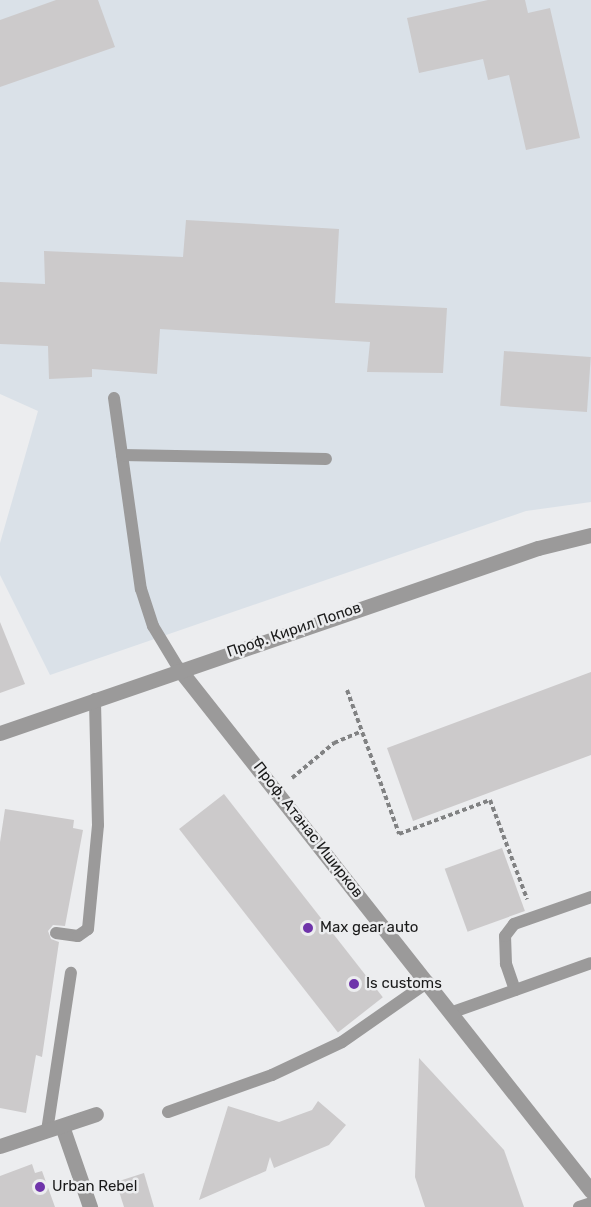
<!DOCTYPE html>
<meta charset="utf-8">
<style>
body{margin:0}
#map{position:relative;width:591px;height:1207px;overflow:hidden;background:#ecedef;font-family:Rubik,sans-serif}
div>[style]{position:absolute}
.built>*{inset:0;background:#dae1e8}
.building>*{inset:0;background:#cccacb;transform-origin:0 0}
.path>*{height:4px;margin-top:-2px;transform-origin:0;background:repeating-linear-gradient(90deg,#818283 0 4.5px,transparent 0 7.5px)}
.service>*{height:12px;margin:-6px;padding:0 6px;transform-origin:6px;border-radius:6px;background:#9b9a9a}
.minor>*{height:15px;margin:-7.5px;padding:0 7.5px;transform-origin:7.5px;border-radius:7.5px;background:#9b9a9a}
.dots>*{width:16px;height:16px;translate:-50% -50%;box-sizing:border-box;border:3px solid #ecedef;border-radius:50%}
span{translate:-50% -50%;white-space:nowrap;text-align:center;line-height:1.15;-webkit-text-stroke:5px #ecedef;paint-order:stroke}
.street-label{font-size:15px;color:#1a1a1a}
.poi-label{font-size:15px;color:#1a1a1a}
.left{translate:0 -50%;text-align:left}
</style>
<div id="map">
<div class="built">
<div style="clip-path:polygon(0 0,591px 0,591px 502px,526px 511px,50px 675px,0 575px,0 543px,38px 411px,0 394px)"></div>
</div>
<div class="building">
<div style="clip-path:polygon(56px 0,98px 0,115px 47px,0 87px,0 20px)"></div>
<div style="clip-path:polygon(488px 0,525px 0,528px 13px,550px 8px,580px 138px,526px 150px,509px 75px,488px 80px,483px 59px,419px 73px,407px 18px)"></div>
<div style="clip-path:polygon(186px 220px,339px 229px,335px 303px,447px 308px,443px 373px,367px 372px,370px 342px,160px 329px,157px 374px,92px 369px,92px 377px,49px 379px,48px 346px,0 344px,0 282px,45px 284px,44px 251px,183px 257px)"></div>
<div style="left:504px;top:351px;width:87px;height:55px;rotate:4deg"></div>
<div style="clip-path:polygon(0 622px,25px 684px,0 693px)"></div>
<div style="clip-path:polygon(591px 672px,591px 755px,413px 821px,387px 748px)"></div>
<div style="left:224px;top:794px;width:258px;height:57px;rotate:52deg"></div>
<div style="clip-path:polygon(5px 809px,74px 820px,73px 828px,83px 830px,65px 926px,53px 925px,48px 931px,51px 939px,59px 942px,42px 1057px,36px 1055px,26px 1113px,0 1108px,0 842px)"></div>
<div style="left:502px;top:848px;width:67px;height:61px;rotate:70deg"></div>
<div style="clip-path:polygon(419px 1058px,504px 1150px,524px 1207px,425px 1207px,415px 1177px)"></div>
<div style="clip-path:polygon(318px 1101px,346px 1125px,329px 1145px,274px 1168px,270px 1157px,266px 1171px,199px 1200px,228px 1106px,279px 1122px,312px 1110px)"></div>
<div style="clip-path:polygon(32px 1164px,35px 1173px,42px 1171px,55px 1207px,0 1207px,0 1176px)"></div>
<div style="clip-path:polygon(144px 1173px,154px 1207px,124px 1207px,116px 1182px)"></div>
</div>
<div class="path">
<div style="left:347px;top:690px;width:153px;rotate:70.1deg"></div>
<div style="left:399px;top:834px;width:97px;rotate:-20.5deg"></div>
<div style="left:490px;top:800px;width:106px;rotate:69.5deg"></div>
<div style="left:292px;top:778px;width:55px;rotate:-39.8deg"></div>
<div style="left:334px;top:743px;width:30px;rotate:-23deg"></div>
</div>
<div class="service">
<div style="left:114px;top:398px;width:193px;rotate:82deg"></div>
<div style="left:141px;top:589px;width:39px;rotate:72deg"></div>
<div style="left:153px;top:626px;width:50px;rotate:58.8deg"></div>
<div style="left:122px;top:455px;width:204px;rotate:1.1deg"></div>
<div style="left:56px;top:933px;width:22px;rotate:8deg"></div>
<div style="left:78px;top:936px;width:12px;rotate:-35deg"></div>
<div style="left:88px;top:929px;width:104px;rotate:-84.5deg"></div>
<div style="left:98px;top:825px;width:126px;rotate:-91.4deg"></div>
<div style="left:515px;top:990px;width:28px;rotate:-109deg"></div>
<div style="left:506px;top:964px;width:28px;rotate:-92deg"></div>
<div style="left:505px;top:936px;width:15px;rotate:-53deg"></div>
<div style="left:514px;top:924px;width:82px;rotate:-19.3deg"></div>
<div style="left:453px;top:1012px;width:146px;rotate:-19.5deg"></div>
<div style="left:168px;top:1112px;width:110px;rotate:-19.6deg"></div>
<div style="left:272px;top:1075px;width:77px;rotate:-25.2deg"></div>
<div style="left:342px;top:1042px;width:105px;rotate:-34.9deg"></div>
<div style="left:47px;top:1131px;width:160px;rotate:-81.4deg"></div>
<div style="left:579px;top:1207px;width:13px;rotate:-18deg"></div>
</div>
<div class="minor">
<div style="left:179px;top:669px;width:665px;rotate:51.72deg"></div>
<div style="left:0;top:733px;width:569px;rotate:-18.98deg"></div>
<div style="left:538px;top:548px;width:55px;rotate:-13.8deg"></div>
<div style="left:62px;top:1126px;width:86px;rotate:70.9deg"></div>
<div style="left:0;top:1146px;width:101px;rotate:-18.4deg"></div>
</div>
<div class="dots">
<div style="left:308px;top:928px;background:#6f34aa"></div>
<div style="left:354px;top:984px;background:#6f34aa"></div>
<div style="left:40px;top:1187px;background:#6f34aa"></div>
</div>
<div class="street-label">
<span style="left:294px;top:630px;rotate:-19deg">Проф. Кирил Попов</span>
<span style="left:308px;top:830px;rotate:52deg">Проф. Атанас Иширков</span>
</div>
<div class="poi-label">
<span class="left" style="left:320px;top:928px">Max gear auto</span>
<span class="left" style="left:366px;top:984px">Is customs</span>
<span class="left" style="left:52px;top:1187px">Urban Rebel</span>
</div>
</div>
